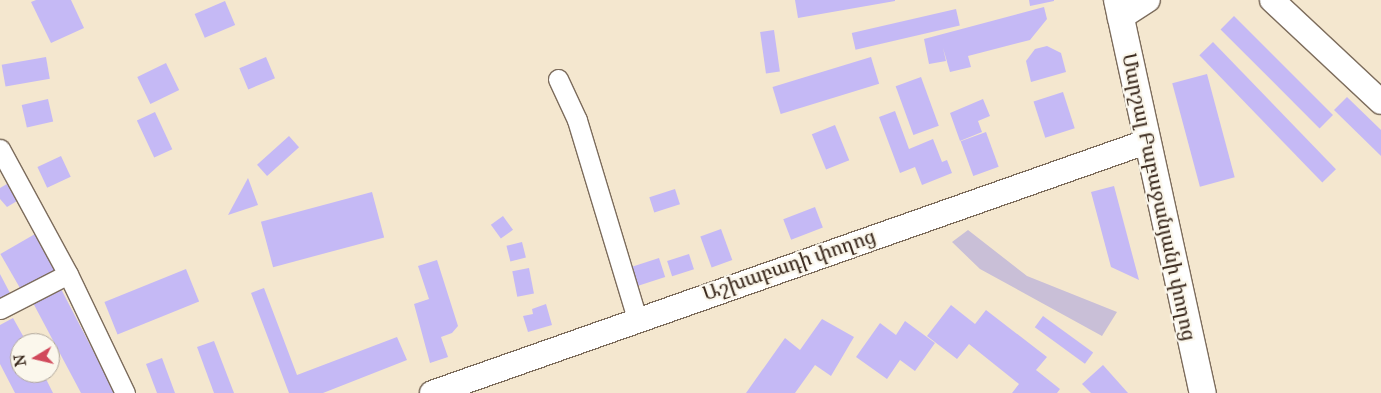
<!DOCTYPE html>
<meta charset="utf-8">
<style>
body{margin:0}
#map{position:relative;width:1381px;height:393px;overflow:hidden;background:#f4e7cf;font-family:"IM FELL Great Primer","Noto Serif Armenian",serif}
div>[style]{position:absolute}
.industrial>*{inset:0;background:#c9bfd7}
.building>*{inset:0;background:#c5b9f5;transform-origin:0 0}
.roads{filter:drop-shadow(1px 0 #7c6c5c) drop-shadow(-1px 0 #7c6c5c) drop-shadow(0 1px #7c6c5c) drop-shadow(0 -1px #7c6c5c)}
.minor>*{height:19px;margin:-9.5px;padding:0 9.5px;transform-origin:9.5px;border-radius:9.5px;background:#fff}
.tertiary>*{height:24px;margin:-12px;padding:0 12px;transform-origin:12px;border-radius:12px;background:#fff}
.secondary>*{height:26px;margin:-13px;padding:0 13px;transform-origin:13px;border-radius:13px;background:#fff}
span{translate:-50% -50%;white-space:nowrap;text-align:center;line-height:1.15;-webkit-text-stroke:4.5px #fbf7ec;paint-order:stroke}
.street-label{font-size:20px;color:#3b2a1e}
.north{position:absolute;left:10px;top:333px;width:50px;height:50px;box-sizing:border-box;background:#fbf7ec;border:1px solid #aea59a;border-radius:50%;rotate:261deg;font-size:14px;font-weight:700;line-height:20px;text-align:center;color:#3b2a1e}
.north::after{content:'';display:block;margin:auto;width:18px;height:22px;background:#d1495b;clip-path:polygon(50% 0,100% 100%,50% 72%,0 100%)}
</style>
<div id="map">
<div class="industrial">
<div style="clip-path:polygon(968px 230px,1027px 276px,1117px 312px,1102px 336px,980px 269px,952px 242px)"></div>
</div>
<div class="building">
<div style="clip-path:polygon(36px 0,71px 0,84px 28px,51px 43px,31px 2px)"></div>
<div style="clip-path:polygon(795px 0,895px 0,895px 1px,798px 18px)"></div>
<div style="clip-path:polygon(1029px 0,1054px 0,1054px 1px,1030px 6px)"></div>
<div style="left:225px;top:1px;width:26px;height:33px;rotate:67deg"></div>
<div style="clip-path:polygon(1044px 7px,1047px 19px,1030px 40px,968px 56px,971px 67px,950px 72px,943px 48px,946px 61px,929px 64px,924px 39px)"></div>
<div style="left:956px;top:9px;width:17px;height:107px;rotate:77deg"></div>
<div style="left:1234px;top:16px;width:140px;height:19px;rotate:45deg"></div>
<div style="left:774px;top:30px;width:42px;height:14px;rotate:82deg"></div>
<div style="left:1213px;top:42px;width:177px;height:19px;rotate:46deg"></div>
<div style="clip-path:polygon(1047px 46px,1061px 53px,1066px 72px,1031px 82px,1026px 61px,1035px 49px)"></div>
<div style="left:46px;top:57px;width:22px;height:45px;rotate:80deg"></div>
<div style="left:266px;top:57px;width:23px;height:29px;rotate:67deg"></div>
<div style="left:871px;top:57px;width:28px;height:103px;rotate:73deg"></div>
<div style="left:166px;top:63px;width:30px;height:32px;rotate:64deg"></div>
<div style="left:1207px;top:74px;width:107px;height:36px;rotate:75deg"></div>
<div style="left:921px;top:77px;width:52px;height:27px;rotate:70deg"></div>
<div style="left:1063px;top:92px;width:38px;height:31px;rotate:72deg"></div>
<div style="clip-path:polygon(1347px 97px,1381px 130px,1381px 156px,1334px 110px)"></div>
<div style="left:48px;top:99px;width:23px;height:27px;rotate:77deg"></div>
<div style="clip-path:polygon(983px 99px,990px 116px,978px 121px,982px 132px,960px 141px,950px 113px)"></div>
<div style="clip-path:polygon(895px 111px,909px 149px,933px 139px,942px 162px,947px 160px,952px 173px,922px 185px,915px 167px,900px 173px,879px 117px)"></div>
<div style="left:155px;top:112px;width:41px;height:20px;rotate:65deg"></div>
<div style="left:835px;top:125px;width:38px;height:25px;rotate:68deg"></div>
<div style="left:986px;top:132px;width:37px;height:27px;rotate:70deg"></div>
<div style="left:289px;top:136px;width:15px;height:43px;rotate:48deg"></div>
<div style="left:61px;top:156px;width:23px;height:26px;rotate:65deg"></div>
<div style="clip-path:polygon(248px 178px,258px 205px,228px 215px)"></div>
<div style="clip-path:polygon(7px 184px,17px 201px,7px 207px,0 199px,0 188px)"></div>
<div style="clip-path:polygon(1114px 186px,1139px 280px,1111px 267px,1091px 192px)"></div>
<div style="left:675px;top:189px;width:16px;height:27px;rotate:72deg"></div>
<div style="left:372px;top:192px;width:47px;height:115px;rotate:75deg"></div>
<div style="left:815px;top:207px;width:22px;height:34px;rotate:69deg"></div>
<div style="left:503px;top:216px;width:17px;height:15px;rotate:54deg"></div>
<div style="left:721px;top:229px;width:33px;height:22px;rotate:70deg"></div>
<div style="left:35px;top:234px;width:43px;height:40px;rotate:60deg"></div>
<div style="left:522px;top:242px;width:16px;height:16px;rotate:76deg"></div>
<div style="left:689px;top:254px;width:16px;height:23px;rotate:72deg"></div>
<div style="left:659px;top:258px;width:20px;height:34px;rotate:72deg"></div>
<div style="clip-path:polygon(437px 260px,458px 326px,452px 333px,441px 337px,448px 357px,430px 363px,414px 304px,429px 299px,418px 266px)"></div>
<div style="left:529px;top:268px;width:26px;height:17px;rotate:79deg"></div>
<div style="left:186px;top:269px;width:35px;height:88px;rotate:68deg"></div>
<div style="clip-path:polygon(0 274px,11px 295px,0 302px)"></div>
<div style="clip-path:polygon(60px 287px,115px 393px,81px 393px,32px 301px)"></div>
<div style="clip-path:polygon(264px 288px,297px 375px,397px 337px,407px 360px,323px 393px,289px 393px,251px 293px)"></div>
<div style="clip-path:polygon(546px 304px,552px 325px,528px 332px,523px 316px,533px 314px,532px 309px)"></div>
<div style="clip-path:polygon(951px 305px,975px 324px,986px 310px,1047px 357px,1036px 370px,1060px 389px,1057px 393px,1012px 393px,1019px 384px,969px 344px,957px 359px,927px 336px)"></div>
<div style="left:1043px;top:316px;width:62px;height:14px;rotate:36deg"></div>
<div style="clip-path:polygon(13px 318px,27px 343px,20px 343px,20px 373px,43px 373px,53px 393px,15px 393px,0 364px,0 325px)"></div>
<div style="clip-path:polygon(822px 319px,854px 337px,831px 376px,815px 365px,795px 393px,746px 393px,785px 338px,800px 350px)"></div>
<div style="clip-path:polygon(905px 321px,935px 343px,915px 371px,900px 360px,887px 379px,856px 357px,880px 323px,896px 335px)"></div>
<div style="clip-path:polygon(214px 341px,234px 393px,214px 393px,197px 347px)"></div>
<div style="clip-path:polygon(162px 358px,175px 393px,157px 393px,146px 364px)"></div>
<div style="clip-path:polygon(1103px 365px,1128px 393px,1091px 393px,1082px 384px)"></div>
</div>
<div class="roads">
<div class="minor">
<div style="left:558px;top:79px;width:45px;rotate:65.1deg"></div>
<div style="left:577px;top:120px;width:208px;rotate:73.2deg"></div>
<div style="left:0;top:149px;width:142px;rotate:61.5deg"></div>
<div style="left:68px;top:274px;width:132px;rotate:64.4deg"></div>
<div style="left:0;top:309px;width:76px;rotate:-27.2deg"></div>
</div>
<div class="tertiary">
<div style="left:1272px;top:0;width:149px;rotate:43.1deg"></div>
<div style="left:1120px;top:18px;width:33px;rotate:-33deg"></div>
<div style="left:432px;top:393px;width:757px;rotate:-19.37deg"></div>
</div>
<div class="secondary">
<div style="left:1117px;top:0;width:402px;rotate:77.7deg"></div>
</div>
</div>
<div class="street-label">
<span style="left:1159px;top:197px;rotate:78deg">Մարշալ Բաբաջանյանի փողոց</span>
<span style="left:789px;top:265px;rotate:-19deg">Աշխաբադի փողոց</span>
</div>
<div class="north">N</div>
</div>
